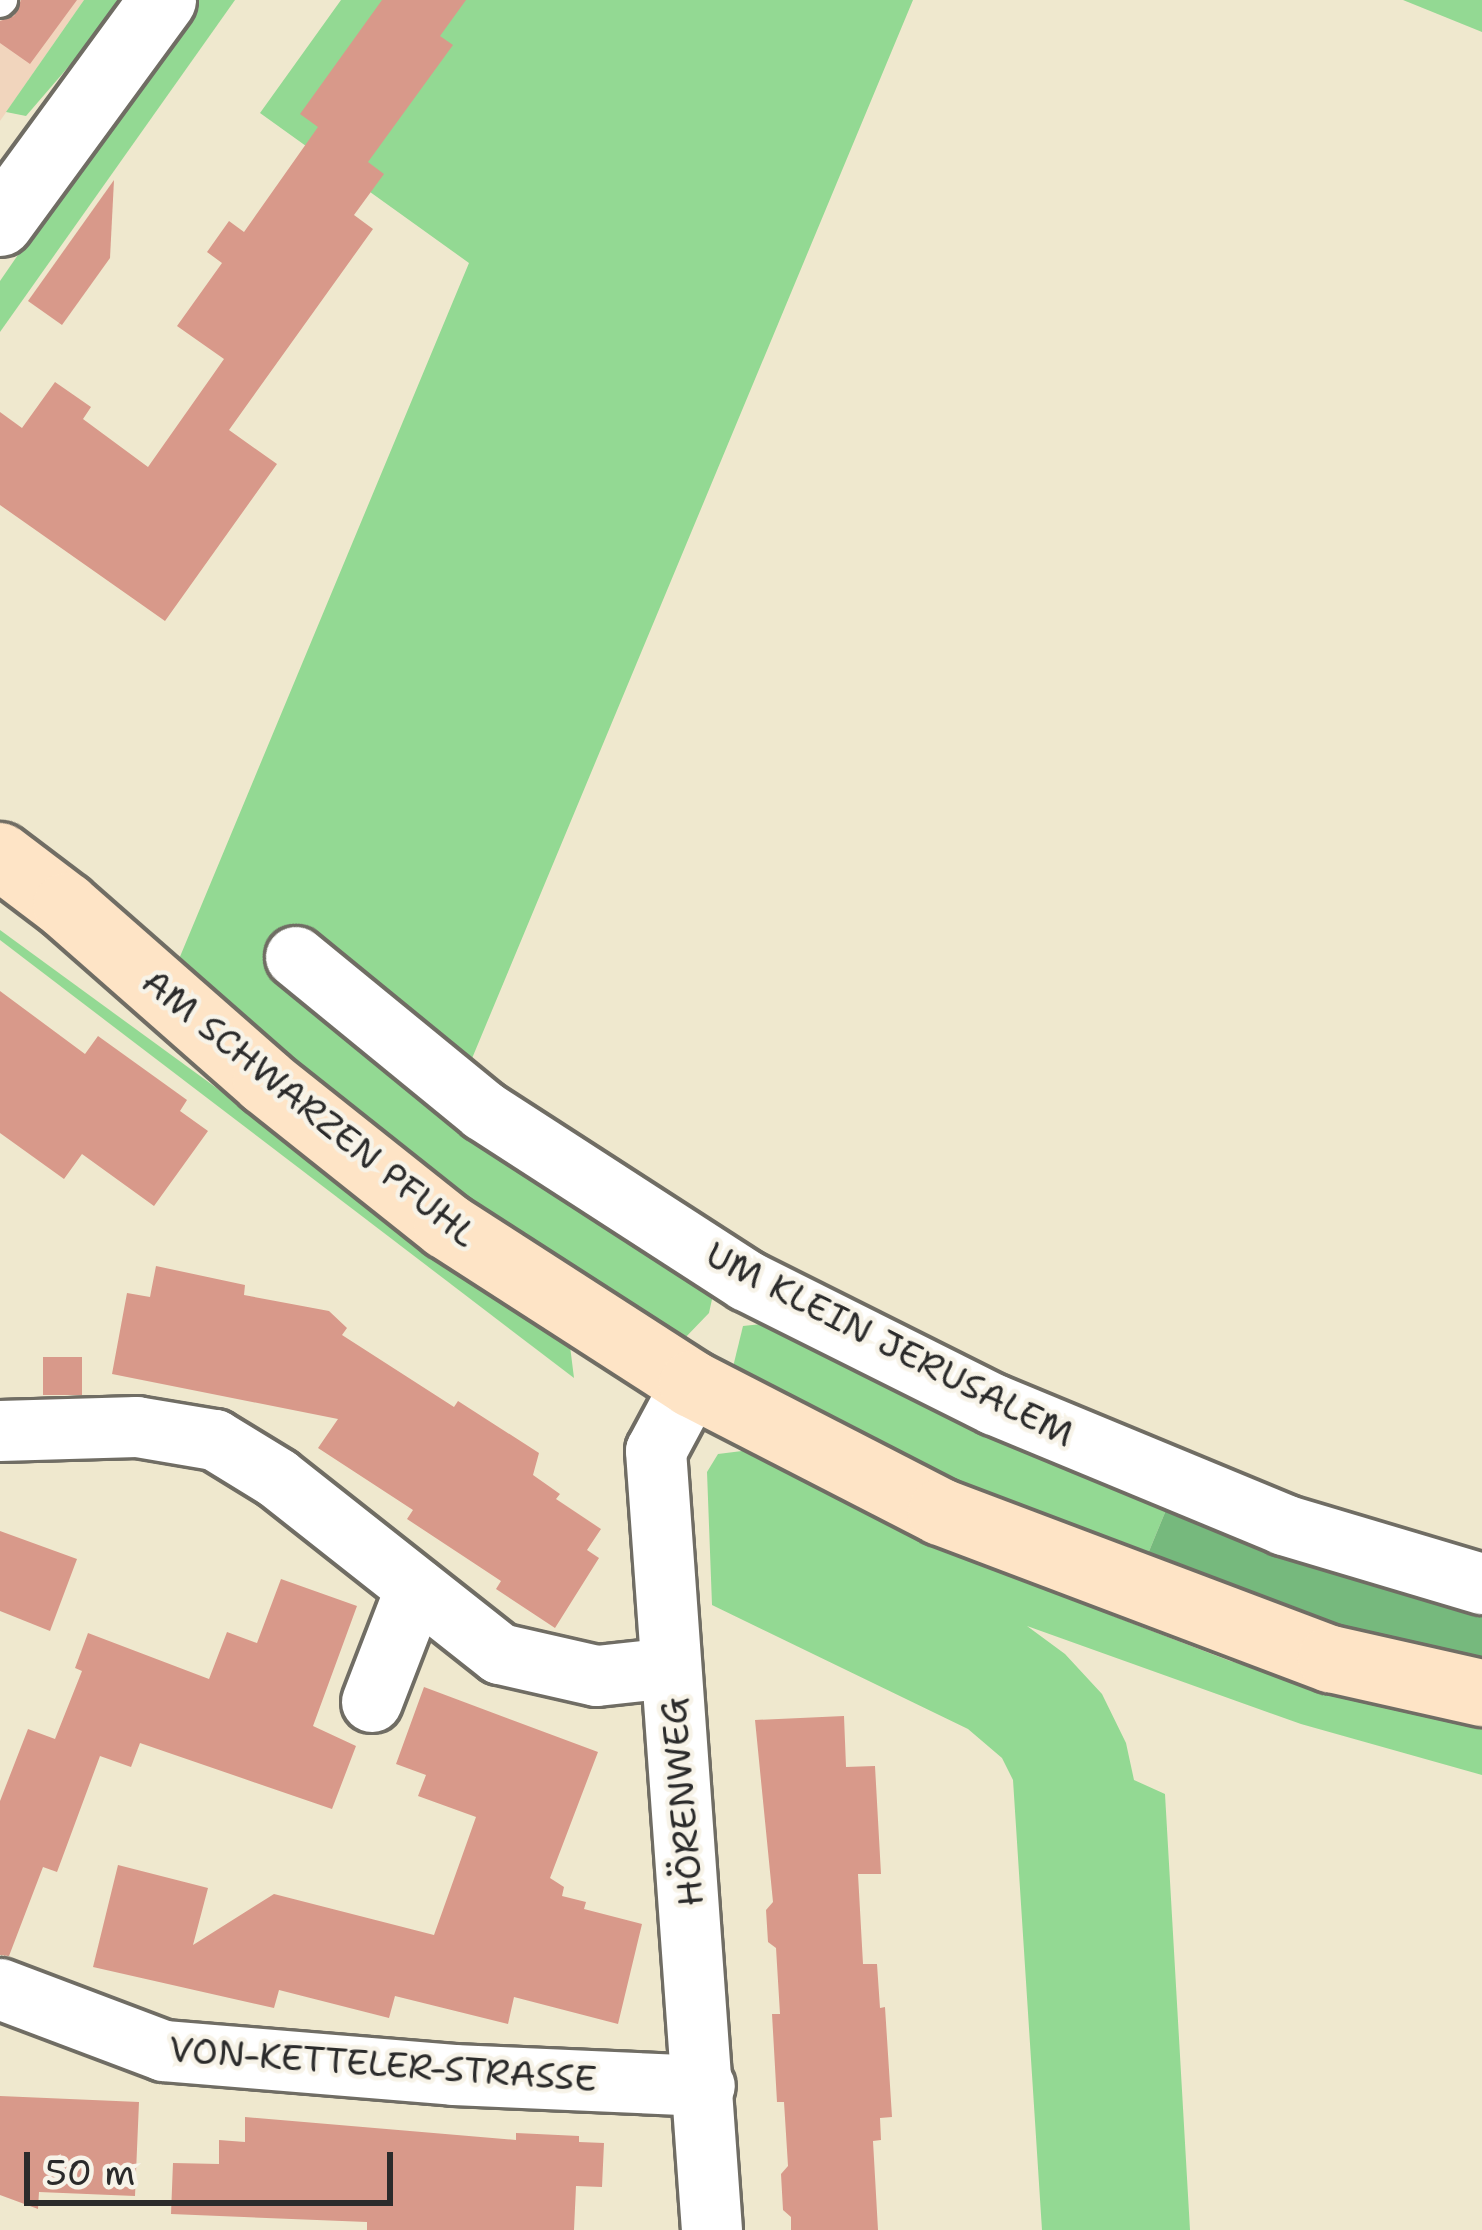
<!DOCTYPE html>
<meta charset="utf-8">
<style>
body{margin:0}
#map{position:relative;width:1482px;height:2230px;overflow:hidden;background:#efe8ce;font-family:"Shantell Sans",sans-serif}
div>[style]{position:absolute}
.built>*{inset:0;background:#f1d5bd}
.green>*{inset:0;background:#93d993}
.forest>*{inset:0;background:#76b97d}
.building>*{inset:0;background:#d8998a;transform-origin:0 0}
.roads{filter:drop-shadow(3px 0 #706d64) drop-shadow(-3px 0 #706d64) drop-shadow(0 3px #706d64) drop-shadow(0 -3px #706d64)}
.service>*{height:30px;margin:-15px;padding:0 15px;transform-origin:15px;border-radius:15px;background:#fff}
.minor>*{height:60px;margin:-30px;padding:0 30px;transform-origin:30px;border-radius:30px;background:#fff}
.tertiary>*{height:66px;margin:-33px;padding:0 33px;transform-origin:33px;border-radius:33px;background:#fff}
.secondary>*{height:66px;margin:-33px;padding:0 33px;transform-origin:33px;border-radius:33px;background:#fee4c6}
span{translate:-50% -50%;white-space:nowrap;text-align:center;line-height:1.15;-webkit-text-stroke:9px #f7f3e8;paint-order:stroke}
.street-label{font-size:36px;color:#2b2b2b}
.scale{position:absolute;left:24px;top:2152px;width:369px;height:54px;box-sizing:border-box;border:6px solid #2b2b2b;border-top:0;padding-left:15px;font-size:36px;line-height:42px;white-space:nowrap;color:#2b2b2b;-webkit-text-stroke:9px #f7f3e8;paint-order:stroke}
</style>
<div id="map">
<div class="built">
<div style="clip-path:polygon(0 0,84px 0,0 121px)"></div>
</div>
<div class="green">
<div style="clip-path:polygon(84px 0,126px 0,26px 116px,6px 112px)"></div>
<div style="clip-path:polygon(193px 0,235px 0,0 332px,0 281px)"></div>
<div style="clip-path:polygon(341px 0,913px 0,463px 1080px,716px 1281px,709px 1313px,682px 1341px,543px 1257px,322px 1093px,233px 1017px,179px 959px,469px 263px,260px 113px)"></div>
<div style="clip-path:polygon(1403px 0,1482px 0,1482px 32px)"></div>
<div style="clip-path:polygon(0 930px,570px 1346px,574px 1378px,0 940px)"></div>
<div style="clip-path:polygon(789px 1321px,1173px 1493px,1145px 1561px,899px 1460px,732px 1371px,743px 1326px)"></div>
<div style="clip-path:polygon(750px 1450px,1113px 1616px,1230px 1661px,1482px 1728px,1482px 1775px,1301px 1724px,1027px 1626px,1065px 1654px,1102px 1694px,1126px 1743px,1134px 1780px,1165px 1794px,1190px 2230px,1042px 2230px,1013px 1780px,1002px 1758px,968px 1729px,712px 1605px,707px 1472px,718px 1454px)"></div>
</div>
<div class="forest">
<div style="clip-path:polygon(1173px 1493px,1482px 1604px,1482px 1668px,1253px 1602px,1145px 1561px)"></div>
</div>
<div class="building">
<div style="clip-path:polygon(21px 0,77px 0,30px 64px,0 43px,0 21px,14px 16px)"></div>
<div style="clip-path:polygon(382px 0,466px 0,440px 36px,453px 45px,368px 162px,384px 174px,354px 215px,373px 229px,229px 430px,277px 464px,165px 621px,0 505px,0 412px,22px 428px,55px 382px,91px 407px,83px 419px,148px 467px,224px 359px,177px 326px,222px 263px,207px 252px,229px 221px,244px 232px,318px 127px,300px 114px)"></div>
<div style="clip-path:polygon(114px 180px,110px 258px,62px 325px,28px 301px)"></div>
<div style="clip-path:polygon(0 991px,85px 1054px,98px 1036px,187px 1100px,180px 1111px,208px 1131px,154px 1206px,82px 1154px,64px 1179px,0 1133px)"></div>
<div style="clip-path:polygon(156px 1266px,245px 1285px,244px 1295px,329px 1311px,347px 1328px,342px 1335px,454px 1407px,458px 1401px,539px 1453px,533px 1475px,560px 1494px,556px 1499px,601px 1529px,587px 1550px,599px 1558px,555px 1628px,496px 1589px,501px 1581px,407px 1519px,413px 1510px,318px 1448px,338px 1419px,112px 1374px,127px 1293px,150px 1297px)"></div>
<div style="left:43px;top:1357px;width:39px;height:38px"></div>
<div style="clip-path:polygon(0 1531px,77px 1559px,50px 1631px,0 1611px)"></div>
<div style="clip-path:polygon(281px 1579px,357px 1606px,313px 1726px,356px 1746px,332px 1809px,140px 1743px,131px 1767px,100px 1756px,57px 1872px,43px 1867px,9px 1956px,0 1955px,0 1801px,28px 1729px,55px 1739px,82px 1671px,75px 1668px,88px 1633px,209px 1679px,227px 1632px,257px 1643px)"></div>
<div style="clip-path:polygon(424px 1687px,598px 1752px,550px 1878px,564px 1887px,562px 1896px,586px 1902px,584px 1909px,642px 1924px,618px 2024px,514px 1997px,508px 2024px,395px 1996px,389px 2018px,279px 1990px,274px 2008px,93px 1967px,118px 1865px,208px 1888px,193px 1945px,274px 1894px,434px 1935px,476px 1817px,418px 1796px,426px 1775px,396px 1764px)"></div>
<div style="clip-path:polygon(844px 1716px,846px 1767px,875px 1766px,881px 1874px,858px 1874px,863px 1964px,877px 1964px,880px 2008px,885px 2007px,892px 2117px,880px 2118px,881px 2140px,873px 2141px,878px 2230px,791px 2230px,791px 2217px,783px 2210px,781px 2174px,788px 2166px,784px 2102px,777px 2102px,772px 2014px,780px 2014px,776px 1948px,768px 1942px,766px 1910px,773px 1902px,755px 1720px)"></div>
<div style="clip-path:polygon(0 2096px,139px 2102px,135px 2196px,39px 2192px,38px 2209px,0 2195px)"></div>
<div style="clip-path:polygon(245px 2117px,516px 2140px,516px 2133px,579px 2136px,579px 2142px,604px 2143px,602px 2187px,576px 2186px,574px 2230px,367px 2230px,367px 2222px,171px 2214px,173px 2163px,219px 2164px,219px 2140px,245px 2142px)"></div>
</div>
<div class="roads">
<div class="service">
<div style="left:0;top:2px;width:3px;rotate:-45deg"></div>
</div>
<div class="minor">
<div style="left:296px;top:957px;width:243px;rotate:39.3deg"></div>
<div style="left:484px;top:1111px;width:313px;rotate:32.9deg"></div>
<div style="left:747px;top:1281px;width:277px;rotate:26.6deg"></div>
<div style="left:995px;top:1405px;width:313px;rotate:22.5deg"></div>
<div style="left:1284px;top:1525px;width:207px;rotate:16.6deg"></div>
<div style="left:692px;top:1384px;width:76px;rotate:118.2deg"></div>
<div style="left:656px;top:1451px;width:781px;rotate:85.89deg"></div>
<div style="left:0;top:1431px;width:137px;rotate:-1.7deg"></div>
<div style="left:137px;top:1427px;width:79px;rotate:9.5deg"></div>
<div style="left:215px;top:1440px;width:73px;rotate:31.5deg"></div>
<div style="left:277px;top:1478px;width:284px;rotate:38.3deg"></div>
<div style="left:500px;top:1654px;width:99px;rotate:12.8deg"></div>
<div style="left:597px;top:1676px;width:74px;rotate:-6.2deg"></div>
<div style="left:372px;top:1702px;width:122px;rotate:-68.9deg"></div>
<div style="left:0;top:1989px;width:175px;rotate:20.7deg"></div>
<div style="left:164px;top:2051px;width:291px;rotate:4.7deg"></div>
<div style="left:454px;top:2075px;width:251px;rotate:2.5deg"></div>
</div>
<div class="tertiary">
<div style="left:0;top:223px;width:276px;rotate:-53.8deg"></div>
</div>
<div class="secondary">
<div style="left:0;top:856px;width:83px;rotate:37.1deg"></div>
<div style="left:66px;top:906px;width:266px;rotate:41.3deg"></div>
<div style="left:266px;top:1082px;width:231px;rotate:38.5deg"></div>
<div style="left:447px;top:1226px;width:292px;rotate:32.8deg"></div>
<div style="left:692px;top:1384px;width:280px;rotate:27.2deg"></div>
<div style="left:941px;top:1512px;width:417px;rotate:20.7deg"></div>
<div style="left:1331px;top:1659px;width:155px;rotate:12.7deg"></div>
</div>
</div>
<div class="street-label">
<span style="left:310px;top:1108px;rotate:39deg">AM SCHWARZEN PFUHL</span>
<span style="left:890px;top:1344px;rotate:27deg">UM KLEIN JERUSALEM</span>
<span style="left:682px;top:1802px;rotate:-95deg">HÖRENWEG</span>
<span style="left:383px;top:2064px;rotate:4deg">VON-KETTELER-STRASSE</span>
</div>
<div class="scale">50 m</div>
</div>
